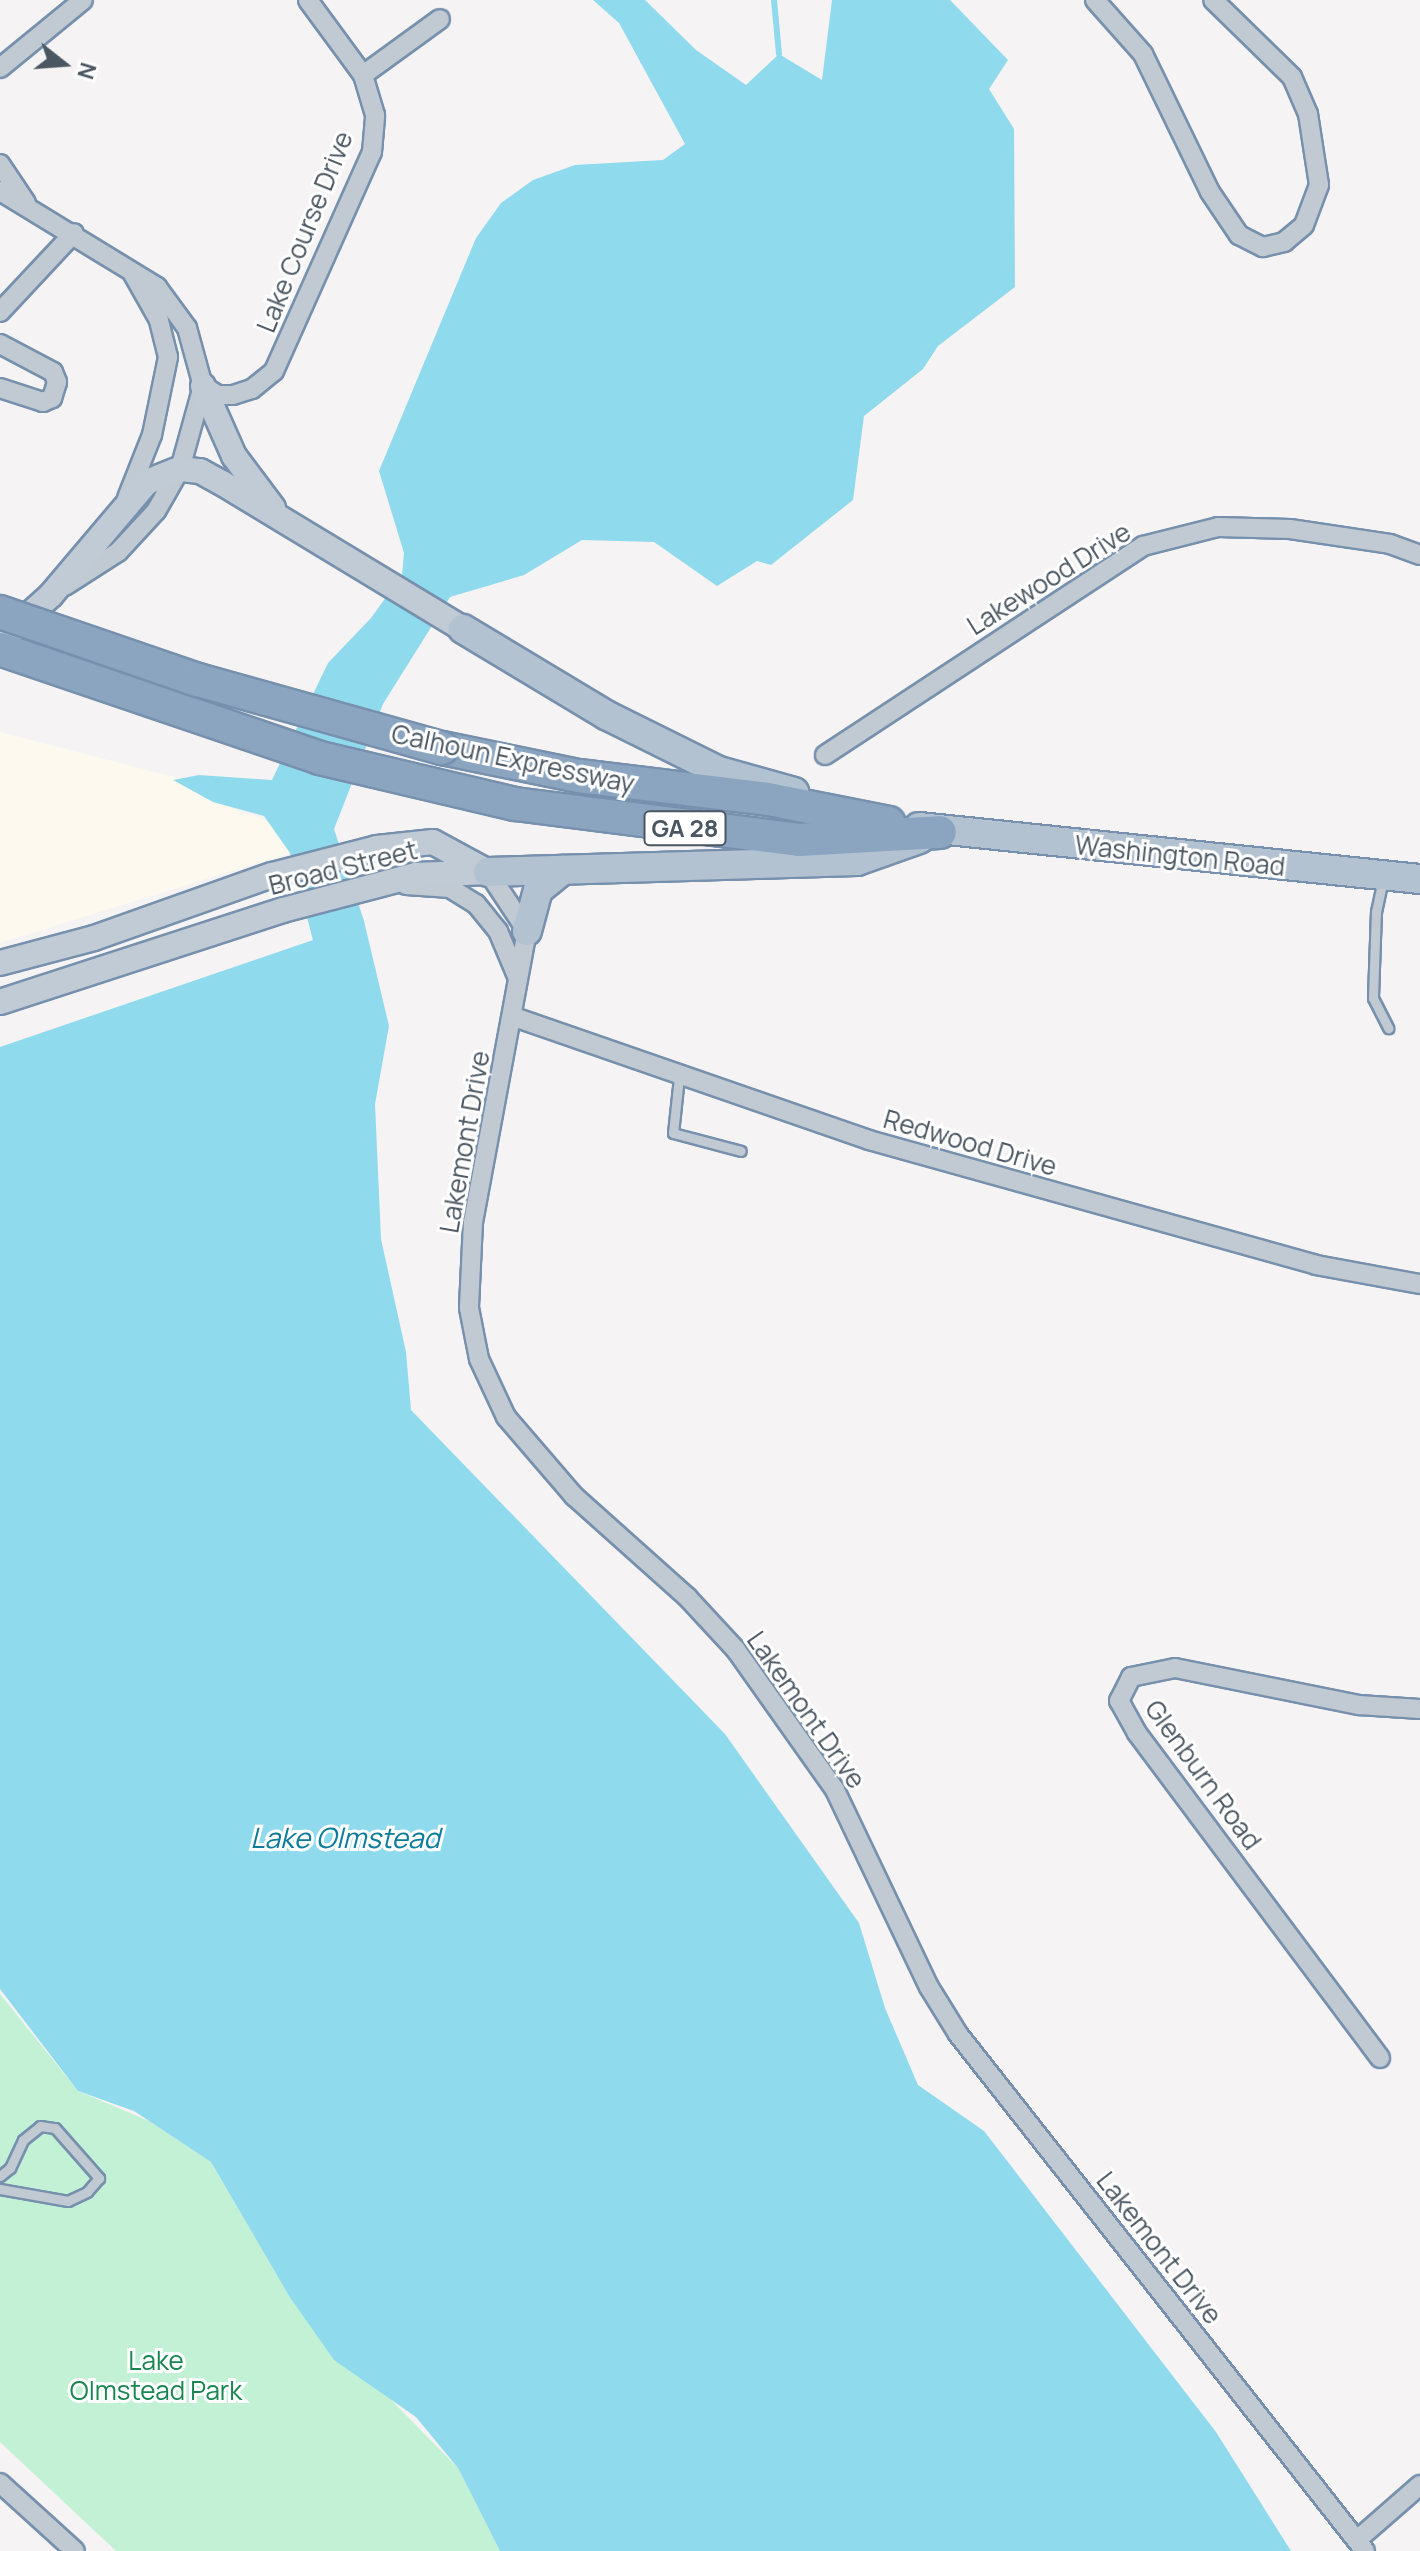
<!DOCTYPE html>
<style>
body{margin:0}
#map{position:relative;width:1420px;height:2551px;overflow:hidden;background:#f5f3f3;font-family:Manrope,sans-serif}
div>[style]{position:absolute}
.commercial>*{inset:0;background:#fdf9ef}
.green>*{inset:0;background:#c3f1d5}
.water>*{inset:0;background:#90daee}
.stream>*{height:6px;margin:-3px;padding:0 3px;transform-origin:3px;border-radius:3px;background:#90daee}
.roads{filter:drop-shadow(2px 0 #7690ad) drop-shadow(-2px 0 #7690ad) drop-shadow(0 2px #7690ad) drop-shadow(0 -2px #7690ad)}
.service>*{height:9px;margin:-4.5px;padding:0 4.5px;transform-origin:4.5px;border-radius:4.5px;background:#c1cad2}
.minor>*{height:18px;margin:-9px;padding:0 9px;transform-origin:9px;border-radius:9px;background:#c1cad2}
.secondary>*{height:24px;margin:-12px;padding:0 12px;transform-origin:12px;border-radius:12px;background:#c1cbd6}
.primary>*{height:28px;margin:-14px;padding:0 14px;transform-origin:14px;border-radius:14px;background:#b3c2d1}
.motorway>*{height:32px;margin:-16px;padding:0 16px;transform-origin:16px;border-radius:16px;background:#8ba5c1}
.bridges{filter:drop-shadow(2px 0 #7690ad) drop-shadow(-2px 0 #7690ad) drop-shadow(0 2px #7690ad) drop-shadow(0 -2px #7690ad)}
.motorway-bridge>*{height:32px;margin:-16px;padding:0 16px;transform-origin:16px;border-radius:16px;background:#8ba5c1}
span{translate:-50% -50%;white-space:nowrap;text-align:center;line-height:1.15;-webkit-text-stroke:6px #fff;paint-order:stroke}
.shield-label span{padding:2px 6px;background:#fff;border:2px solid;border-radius:6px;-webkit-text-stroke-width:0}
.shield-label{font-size:24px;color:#4a5661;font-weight:700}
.street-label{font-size:26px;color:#4a5661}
.park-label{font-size:26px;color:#17864f}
.water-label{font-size:28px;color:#0c7c9b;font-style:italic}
.north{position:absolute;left:24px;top:24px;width:80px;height:80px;-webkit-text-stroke:6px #fff;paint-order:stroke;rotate:107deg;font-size:22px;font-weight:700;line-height:32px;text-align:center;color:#4a5661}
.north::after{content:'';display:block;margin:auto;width:28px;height:36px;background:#4a5661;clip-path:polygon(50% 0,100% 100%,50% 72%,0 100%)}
</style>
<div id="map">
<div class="commercial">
<div style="clip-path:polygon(0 732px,182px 779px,213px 802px,268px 821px,290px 853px,0 943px)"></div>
</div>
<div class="green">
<div style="clip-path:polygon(0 1994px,78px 2091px,149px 2121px,211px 2162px,289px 2296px,458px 2468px,500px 2551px,116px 2551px,0 2442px)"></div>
</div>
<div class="water">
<div style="clip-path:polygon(593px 0,645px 0,696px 50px,746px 85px,779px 54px,822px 80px,832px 0,950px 0,1008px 60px,989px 89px,1014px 129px,1015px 287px,938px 346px,923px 369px,864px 416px,853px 500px,771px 565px,757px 561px,717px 586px,654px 542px,582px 540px,524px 575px,450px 597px,383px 704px,334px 829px,364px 921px,389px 1026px,375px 1104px,381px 1239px,406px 1352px,411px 1410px,725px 1734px,859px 1923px,885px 2008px,918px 2085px,984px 2131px,1216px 2432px,1291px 2551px,500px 2551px,458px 2468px,416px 2417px,334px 2360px,289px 2296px,211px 2162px,134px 2111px,78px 2091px,0 1989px,0 1047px,313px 940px,290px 853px,264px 816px,213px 802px,173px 780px,199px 775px,272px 780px,328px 663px,371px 618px,402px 575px,404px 553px,379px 471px,476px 238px,501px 203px,533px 180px,575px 165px,663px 160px,685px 144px,619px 23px)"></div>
</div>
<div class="stream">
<div style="left:774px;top:0;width:54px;rotate:84.7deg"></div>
</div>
<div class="roads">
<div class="service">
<div style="left:1383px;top:879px;width:33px;rotate:102deg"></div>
<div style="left:1376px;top:911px;width:87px;rotate:92deg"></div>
<div style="left:1373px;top:998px;width:34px;rotate:63deg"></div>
<div style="left:679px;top:1077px;width:56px;rotate:96.1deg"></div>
<div style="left:673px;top:1133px;width:70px;rotate:14.8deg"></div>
<div style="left:0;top:2176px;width:13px;rotate:-39deg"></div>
<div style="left:10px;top:2168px;width:31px;rotate:-65deg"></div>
<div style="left:23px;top:2140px;width:22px;rotate:-39deg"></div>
<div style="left:40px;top:2126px;width:15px;rotate:8deg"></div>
<div style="left:55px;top:2128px;width:67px;rotate:48.7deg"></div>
<div style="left:99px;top:2178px;width:18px;rotate:131deg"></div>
<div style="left:87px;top:2192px;width:21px;rotate:155deg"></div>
<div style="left:68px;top:2201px;width:69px;rotate:-170deg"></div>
</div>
<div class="minor">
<div style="left:1095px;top:0;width:72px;rotate:48.4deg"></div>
<div style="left:1143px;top:54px;width:153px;rotate:64.1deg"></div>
<div style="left:1210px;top:192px;width:52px;rotate:56deg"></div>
<div style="left:1239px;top:235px;width:27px;rotate:27deg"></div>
<div style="left:1263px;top:247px;width:22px;rotate:-13deg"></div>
<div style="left:1284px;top:242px;width:26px;rotate:-40deg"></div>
<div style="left:1304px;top:225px;width:43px;rotate:-69.4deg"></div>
<div style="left:1319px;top:185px;width:72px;rotate:-98.8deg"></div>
<div style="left:1308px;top:114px;width:40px;rotate:-113.4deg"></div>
<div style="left:1292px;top:77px;width:110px;rotate:-135.7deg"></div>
<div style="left:0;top:68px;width:107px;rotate:-39.3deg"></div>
<div style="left:363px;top:75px;width:95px;rotate:-36deg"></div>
<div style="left:0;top:164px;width:47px;rotate:56.3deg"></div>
<div style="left:0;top:191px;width:184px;rotate:31.4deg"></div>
<div style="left:157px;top:287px;width:51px;rotate:53.8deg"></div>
<div style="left:187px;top:328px;width:60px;rotate:74.6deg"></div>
<div style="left:203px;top:386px;width:86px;rotate:105.5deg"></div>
<div style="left:180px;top:469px;width:48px;rotate:119.7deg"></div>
<div style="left:156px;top:511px;width:56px;rotate:132.8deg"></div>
<div style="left:118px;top:552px;width:63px;rotate:147.3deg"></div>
<div style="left:0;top:312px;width:108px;rotate:-46.9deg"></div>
<div style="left:0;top:344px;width:60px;rotate:27.8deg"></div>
<div style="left:53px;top:372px;width:11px;rotate:68deg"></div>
<div style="left:57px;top:382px;width:17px;rotate:107deg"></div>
<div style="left:52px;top:398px;width:10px;rotate:156deg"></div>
<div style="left:43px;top:402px;width:45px;rotate:-162deg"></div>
<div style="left:203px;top:386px;width:17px;rotate:31deg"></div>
<div style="left:218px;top:395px;width:15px"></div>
<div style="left:233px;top:395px;width:20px;rotate:-18deg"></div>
<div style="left:252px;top:389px;width:28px;rotate:-39deg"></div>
<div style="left:274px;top:371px;width:240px;rotate:-65.9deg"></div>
<div style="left:372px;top:152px;width:37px;rotate:-85deg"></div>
<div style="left:375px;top:115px;width:42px;rotate:-106.7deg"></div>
<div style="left:363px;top:75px;width:93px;rotate:-126.3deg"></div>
<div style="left:127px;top:498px;width:68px;rotate:-68.4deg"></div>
<div style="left:152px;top:435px;width:80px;rotate:-78.4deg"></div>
<div style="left:168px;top:357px;width:38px;rotate:-104deg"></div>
<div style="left:159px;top:320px;width:53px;rotate:-119.5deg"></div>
<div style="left:825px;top:755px;width:381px;rotate:-33.3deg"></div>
<div style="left:1143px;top:546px;width:77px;rotate:-14.2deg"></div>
<div style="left:1218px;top:527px;width:72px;rotate:1.6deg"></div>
<div style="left:1290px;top:529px;width:101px;rotate:8.5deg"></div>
<div style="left:1390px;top:544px;width:32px;rotate:20deg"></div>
<div style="left:488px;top:872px;width:71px;rotate:56.5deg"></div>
<div style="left:527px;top:931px;width:296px;rotate:100.5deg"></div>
<div style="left:473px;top:1222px;width:86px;rotate:92.7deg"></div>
<div style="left:469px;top:1308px;width:52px;rotate:78.9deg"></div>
<div style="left:479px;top:1359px;width:64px;rotate:65deg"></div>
<div style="left:506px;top:1417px;width:104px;rotate:49.3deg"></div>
<div style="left:574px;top:1496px;width:152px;rotate:41.8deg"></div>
<div style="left:687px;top:1597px;width:72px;rotate:47.2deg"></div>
<div style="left:736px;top:1650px;width:171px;rotate:54.7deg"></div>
<div style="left:835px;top:1790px;width:218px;rotate:64.5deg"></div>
<div style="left:929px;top:1987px;width:55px;rotate:58.3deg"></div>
<div style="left:958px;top:2034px;width:658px;rotate:51.79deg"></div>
<div style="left:406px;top:885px;width:44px;rotate:3.9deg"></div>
<div style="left:450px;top:888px;width:31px;rotate:32deg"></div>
<div style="left:476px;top:904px;width:35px;rotate:51deg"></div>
<div style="left:498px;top:931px;width:49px;rotate:67.1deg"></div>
<div style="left:514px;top:1017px;width:376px;rotate:19.1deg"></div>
<div style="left:869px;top:1140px;width:464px;rotate:15.6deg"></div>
<div style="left:1316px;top:1265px;width:106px;rotate:10.4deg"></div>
<div style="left:1380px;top:2058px;width:406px;rotate:-126.8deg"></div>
<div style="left:1137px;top:1733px;width:37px;rotate:-119deg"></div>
<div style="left:1119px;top:1701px;width:27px;rotate:-63deg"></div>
<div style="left:1131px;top:1677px;width:45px;rotate:-11.6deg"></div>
<div style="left:1175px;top:1668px;width:188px;rotate:11.4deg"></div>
<div style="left:1359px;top:1705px;width:61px;rotate:3.8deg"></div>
<div style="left:0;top:2483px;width:101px;rotate:42.2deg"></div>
<div style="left:1357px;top:2540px;width:84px;rotate:-41.1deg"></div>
</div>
<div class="secondary">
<div style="left:203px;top:386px;width:77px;rotate:66.1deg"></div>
<div style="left:234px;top:456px;width:65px;rotate:53.1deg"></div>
<div style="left:0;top:641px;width:69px;rotate:-42deg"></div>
<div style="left:51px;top:595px;width:148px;rotate:-49.7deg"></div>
<div style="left:147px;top:482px;width:35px;rotate:-22deg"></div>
<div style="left:180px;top:469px;width:20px;rotate:6deg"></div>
<div style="left:200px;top:471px;width:25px;rotate:29deg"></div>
<div style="left:222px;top:483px;width:282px;rotate:31.2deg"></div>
<div style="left:0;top:963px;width:97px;rotate:-14.9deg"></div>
<div style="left:94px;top:938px;width:189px;rotate:-19.5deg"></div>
<div style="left:272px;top:875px;width:108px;rotate:-14.4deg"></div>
<div style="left:377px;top:848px;width:56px;rotate:-6.1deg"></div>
<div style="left:433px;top:842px;width:63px;rotate:28.6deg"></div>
<div style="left:0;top:1002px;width:298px;rotate:-18deg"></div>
<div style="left:283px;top:910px;width:138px;rotate:-14.7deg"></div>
<div style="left:416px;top:875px;width:72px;rotate:-2.4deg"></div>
</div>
<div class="primary">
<div style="left:463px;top:629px;width:167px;rotate:31deg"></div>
<div style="left:606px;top:715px;width:126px;rotate:26.4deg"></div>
<div style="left:719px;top:771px;width:78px;rotate:15.6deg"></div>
<div style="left:919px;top:827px;width:504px;rotate:5.93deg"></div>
<div style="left:488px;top:872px;width:369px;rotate:-1.7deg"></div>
<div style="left:857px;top:861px;width:66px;rotate:-19.5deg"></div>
<div style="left:527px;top:931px;width:42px;rotate:-75deg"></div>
<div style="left:538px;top:890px;width:32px;rotate:-39deg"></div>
</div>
<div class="motorway">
<div style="left:0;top:649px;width:338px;rotate:18.8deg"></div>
<div style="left:320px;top:758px;width:200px;rotate:13.3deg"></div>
<div style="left:515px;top:804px;width:286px;rotate:7.2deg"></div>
<div style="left:799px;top:840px;width:141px;rotate:-3.2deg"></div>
<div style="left:442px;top:748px;width:140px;rotate:11.6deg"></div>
<div style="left:579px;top:776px;width:190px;rotate:6.9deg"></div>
<div style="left:768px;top:799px;width:123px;rotate:11.2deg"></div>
</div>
</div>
<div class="bridges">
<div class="motorway-bridge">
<div style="left:0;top:612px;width:209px;rotate:19deg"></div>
<div style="left:198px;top:680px;width:253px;rotate:15.6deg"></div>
</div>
</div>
<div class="shield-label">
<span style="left:685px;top:828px">GA 28</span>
</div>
<div class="street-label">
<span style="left:305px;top:232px;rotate:-68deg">Lake Course Drive</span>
<span style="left:1049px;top:579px;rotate:-32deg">Lakewood Drive</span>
<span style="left:513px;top:759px;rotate:12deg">Calhoun Expressway</span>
<span style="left:1180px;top:856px;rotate:6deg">Washington Road</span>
<span style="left:343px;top:868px;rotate:-14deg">Broad Street</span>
<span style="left:465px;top:1142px;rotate:-80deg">Lakemont Drive</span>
<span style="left:970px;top:1143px;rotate:16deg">Redwood Drive</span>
<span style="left:806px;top:1710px;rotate:55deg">Lakemont Drive</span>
<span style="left:1203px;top:1775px;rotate:54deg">Glenburn Road</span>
<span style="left:1159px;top:2248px;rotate:52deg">Lakemont Drive</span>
</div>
<div class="park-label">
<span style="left:156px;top:2376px">Lake<br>Olmstead Park</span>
</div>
<div class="water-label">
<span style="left:345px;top:1837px">Lake Olmstead</span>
</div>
<div class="north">N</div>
</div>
